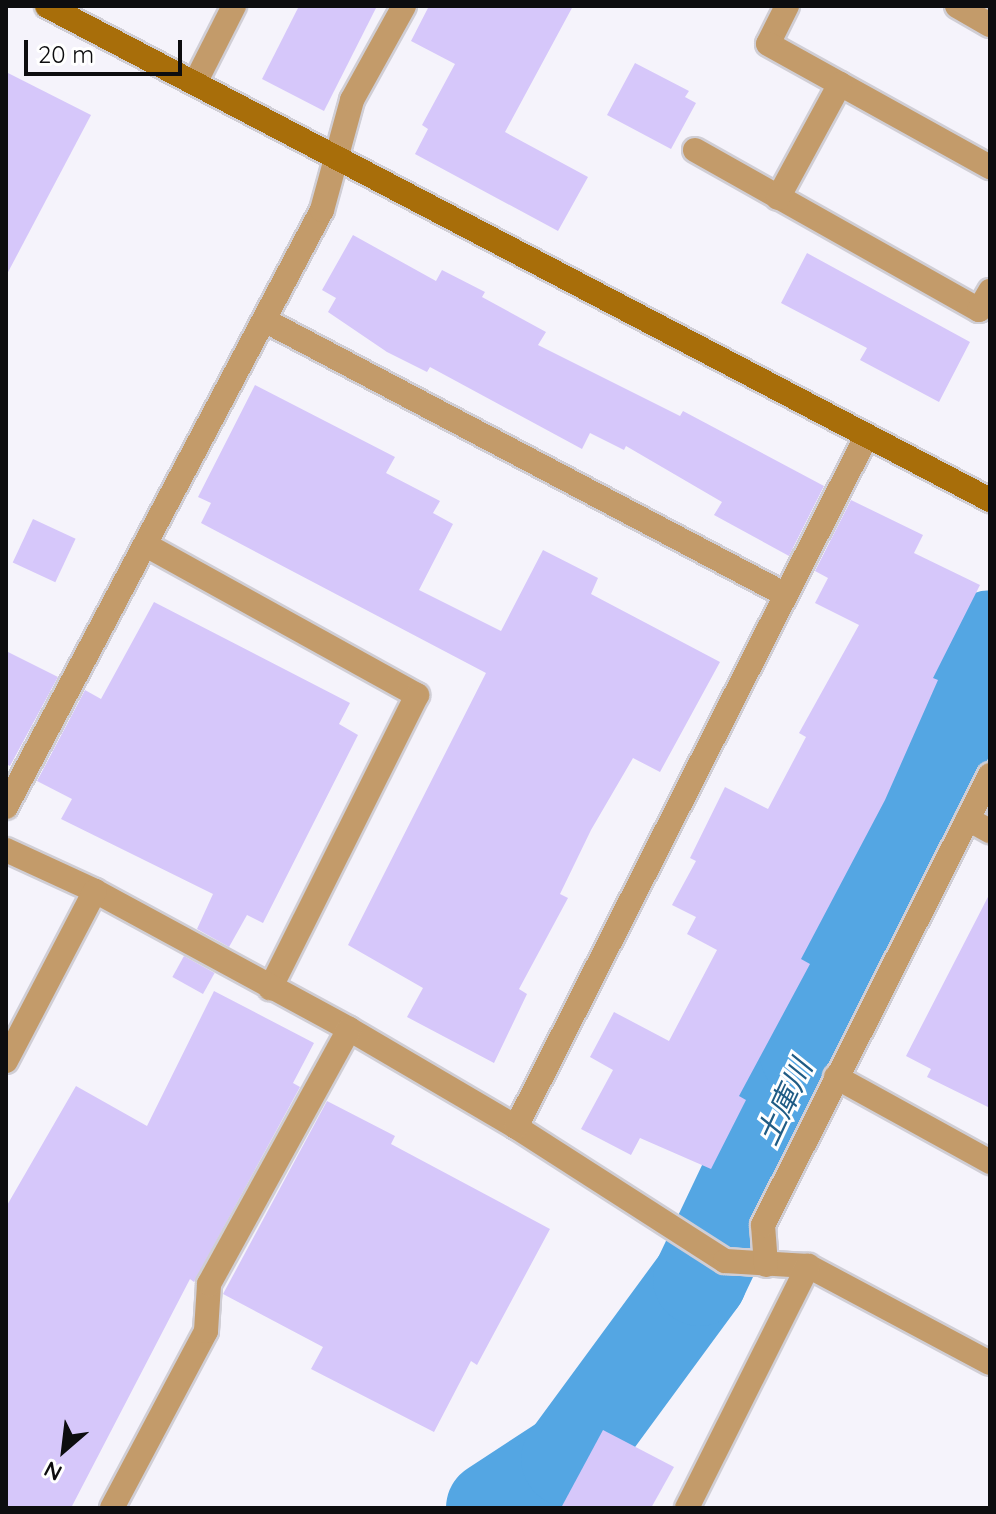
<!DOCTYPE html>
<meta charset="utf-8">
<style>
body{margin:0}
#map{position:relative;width:996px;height:1514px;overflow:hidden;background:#f5f3fb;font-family:Quicksand,"Noto Sans JP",sans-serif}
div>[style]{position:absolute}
.river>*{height:94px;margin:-47px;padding:0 47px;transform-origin:47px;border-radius:47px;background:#54a6e3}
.building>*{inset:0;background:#d6c7fa;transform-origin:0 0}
.roads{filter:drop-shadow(2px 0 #d0ced5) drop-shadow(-2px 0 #d0ced5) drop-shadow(0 2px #d0ced5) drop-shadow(0 -2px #d0ced5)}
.street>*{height:24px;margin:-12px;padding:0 12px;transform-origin:12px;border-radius:12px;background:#c39b6a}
.secondary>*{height:24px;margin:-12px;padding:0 12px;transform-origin:12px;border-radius:12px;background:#a86e0a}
span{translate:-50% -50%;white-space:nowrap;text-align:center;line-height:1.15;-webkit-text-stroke:6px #fff;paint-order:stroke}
.water-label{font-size:30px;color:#205c85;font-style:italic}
.frame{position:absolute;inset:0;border:8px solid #0d0d0f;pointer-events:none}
.north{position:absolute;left:24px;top:1410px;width:80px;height:80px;-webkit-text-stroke:6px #fff;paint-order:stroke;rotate:208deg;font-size:22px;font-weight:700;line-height:32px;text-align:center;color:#0d0d0f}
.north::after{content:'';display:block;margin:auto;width:28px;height:36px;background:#0d0d0f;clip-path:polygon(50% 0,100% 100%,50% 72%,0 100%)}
.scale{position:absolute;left:24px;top:40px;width:158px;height:36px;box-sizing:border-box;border:4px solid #0d0d0f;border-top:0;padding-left:10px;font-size:24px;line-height:28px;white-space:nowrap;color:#0d0d0f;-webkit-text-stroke:6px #fff;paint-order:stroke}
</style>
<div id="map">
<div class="river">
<div style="left:493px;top:1508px;width:90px;rotate:-33.2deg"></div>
<div style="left:568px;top:1459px;width:223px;rotate:-53.7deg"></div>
<div style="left:700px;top:1279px;width:249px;rotate:-64.6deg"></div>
<div style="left:807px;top:1054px;width:455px;rotate:-66.3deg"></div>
</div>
<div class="building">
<div style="clip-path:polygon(299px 6px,377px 6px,324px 111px,262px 79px)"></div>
<div style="clip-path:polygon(429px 6px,573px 6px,505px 132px,588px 177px,558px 231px,415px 154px,428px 129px,422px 125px,455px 64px,411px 41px)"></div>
<div style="clip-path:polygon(635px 63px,689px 91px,685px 97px,696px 103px,671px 149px,607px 115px)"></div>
<div style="clip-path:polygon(6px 72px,91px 115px,6px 276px)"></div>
<div style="clip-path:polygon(353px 235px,436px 281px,442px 270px,485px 292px,482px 297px,546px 332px,538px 345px,680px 416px,683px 411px,824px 486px,789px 556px,714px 515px,722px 502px,626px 446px,624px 450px,590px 433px,582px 449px,430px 367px,427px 372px,387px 352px,328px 312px,336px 298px,322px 290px)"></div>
<div style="clip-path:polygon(807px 253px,970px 342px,939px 402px,860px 360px,867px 348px,781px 303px)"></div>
<div style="clip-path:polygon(255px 385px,395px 457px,386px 473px,440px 501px,433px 513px,453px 524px,419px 590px,501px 631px,543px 550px,598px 578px,591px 594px,720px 662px,660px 772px,633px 758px,591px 830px,560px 894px,568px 898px,519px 989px,527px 994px,494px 1063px,407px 1017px,423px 988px,348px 945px,486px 673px,201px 523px,211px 503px,198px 497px)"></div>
<div style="clip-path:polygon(851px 500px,923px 535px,914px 553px,980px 585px,933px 678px,938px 680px,885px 800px,801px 959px,810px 964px,739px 1096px,746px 1100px,711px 1169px,640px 1138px,631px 1155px,581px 1129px,613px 1070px,590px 1057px,614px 1012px,669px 1041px,717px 950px,687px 934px,696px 917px,672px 905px,696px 861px,690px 858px,725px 787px,768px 809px,806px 737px,799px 733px,859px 625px,815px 603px,828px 578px,815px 571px)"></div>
<div style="left:33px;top:519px;width:47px;height:48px;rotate:25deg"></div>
<div style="clip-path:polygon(154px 602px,350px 703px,339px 724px,358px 735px,263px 923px,247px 915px,229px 947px,197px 929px,213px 894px,61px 819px,72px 799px,37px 781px,85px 690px,101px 699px)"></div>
<div style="clip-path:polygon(6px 651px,58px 677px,10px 766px,6px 764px)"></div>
<div style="clip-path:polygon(990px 893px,990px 1108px,927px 1077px,931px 1069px,906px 1056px)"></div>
<div style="left:184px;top:956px;width:35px;height:24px;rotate:29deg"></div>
<div style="clip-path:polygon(214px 991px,314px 1043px,293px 1083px,300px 1087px,194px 1282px,190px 1279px,71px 1508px,6px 1508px,6px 1207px,76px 1086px,147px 1126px)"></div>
<div style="clip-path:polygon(327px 1101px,395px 1136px,391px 1144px,550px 1229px,477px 1365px,471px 1361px,434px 1432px,311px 1369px,323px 1347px,223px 1294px)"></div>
<div style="clip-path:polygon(603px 1430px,674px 1467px,651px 1508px,561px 1508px)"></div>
</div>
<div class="roads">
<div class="street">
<div style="left:787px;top:6px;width:42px;rotate:116.6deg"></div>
<div style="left:768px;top:44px;width:254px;rotate:29deg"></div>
<div style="left:957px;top:6px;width:38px;rotate:30deg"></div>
<div style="left:195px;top:83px;width:86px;rotate:-63.1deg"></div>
<div style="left:695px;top:150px;width:326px;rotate:29.4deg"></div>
<div style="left:979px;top:310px;width:22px;rotate:-60deg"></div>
<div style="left:778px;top:198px;width:130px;rotate:-61.5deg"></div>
<div style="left:266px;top:321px;width:588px;rotate:27.79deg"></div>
<div style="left:146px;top:545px;width:310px;rotate:29deg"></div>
<div style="left:417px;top:695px;width:328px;rotate:116.6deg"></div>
<div style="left:6px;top:807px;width:675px;rotate:-62.11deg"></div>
<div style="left:322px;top:210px;width:114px;rotate:-74.7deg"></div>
<div style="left:352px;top:100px;width:107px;rotate:-61deg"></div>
<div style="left:968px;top:819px;width:25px;rotate:29deg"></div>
<div style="left:6px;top:850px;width:98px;rotate:24.7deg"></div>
<div style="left:95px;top:891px;width:289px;rotate:28.5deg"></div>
<div style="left:349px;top:1029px;width:194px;rotate:30.4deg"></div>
<div style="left:516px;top:1127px;width:248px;rotate:32.7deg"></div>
<div style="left:725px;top:1261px;width:83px;rotate:3.4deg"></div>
<div style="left:808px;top:1266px;width:206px;rotate:28.1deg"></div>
<div style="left:6px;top:1061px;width:192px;rotate:-62.4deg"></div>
<div style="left:836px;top:1077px;width:176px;rotate:28.9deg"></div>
<div style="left:516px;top:1127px;width:771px;rotate:-63.1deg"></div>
<div style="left:766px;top:1265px;width:40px;rotate:-94.3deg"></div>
<div style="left:763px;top:1225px;width:504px;rotate:-63.23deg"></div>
<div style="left:112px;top:1508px;width:200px;rotate:-62deg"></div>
<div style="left:206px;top:1331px;width:47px;rotate:-86.3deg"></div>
<div style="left:209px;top:1284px;width:291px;rotate:-61.2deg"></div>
<div style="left:687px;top:1508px;width:271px;rotate:-63.4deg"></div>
</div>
<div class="secondary">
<div style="left:47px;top:6px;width:1065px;rotate:27.65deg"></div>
</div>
</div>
<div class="water-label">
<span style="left:784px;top:1102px;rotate:-65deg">土庫川</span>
</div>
<div class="frame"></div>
<div class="north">N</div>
<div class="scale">20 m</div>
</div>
